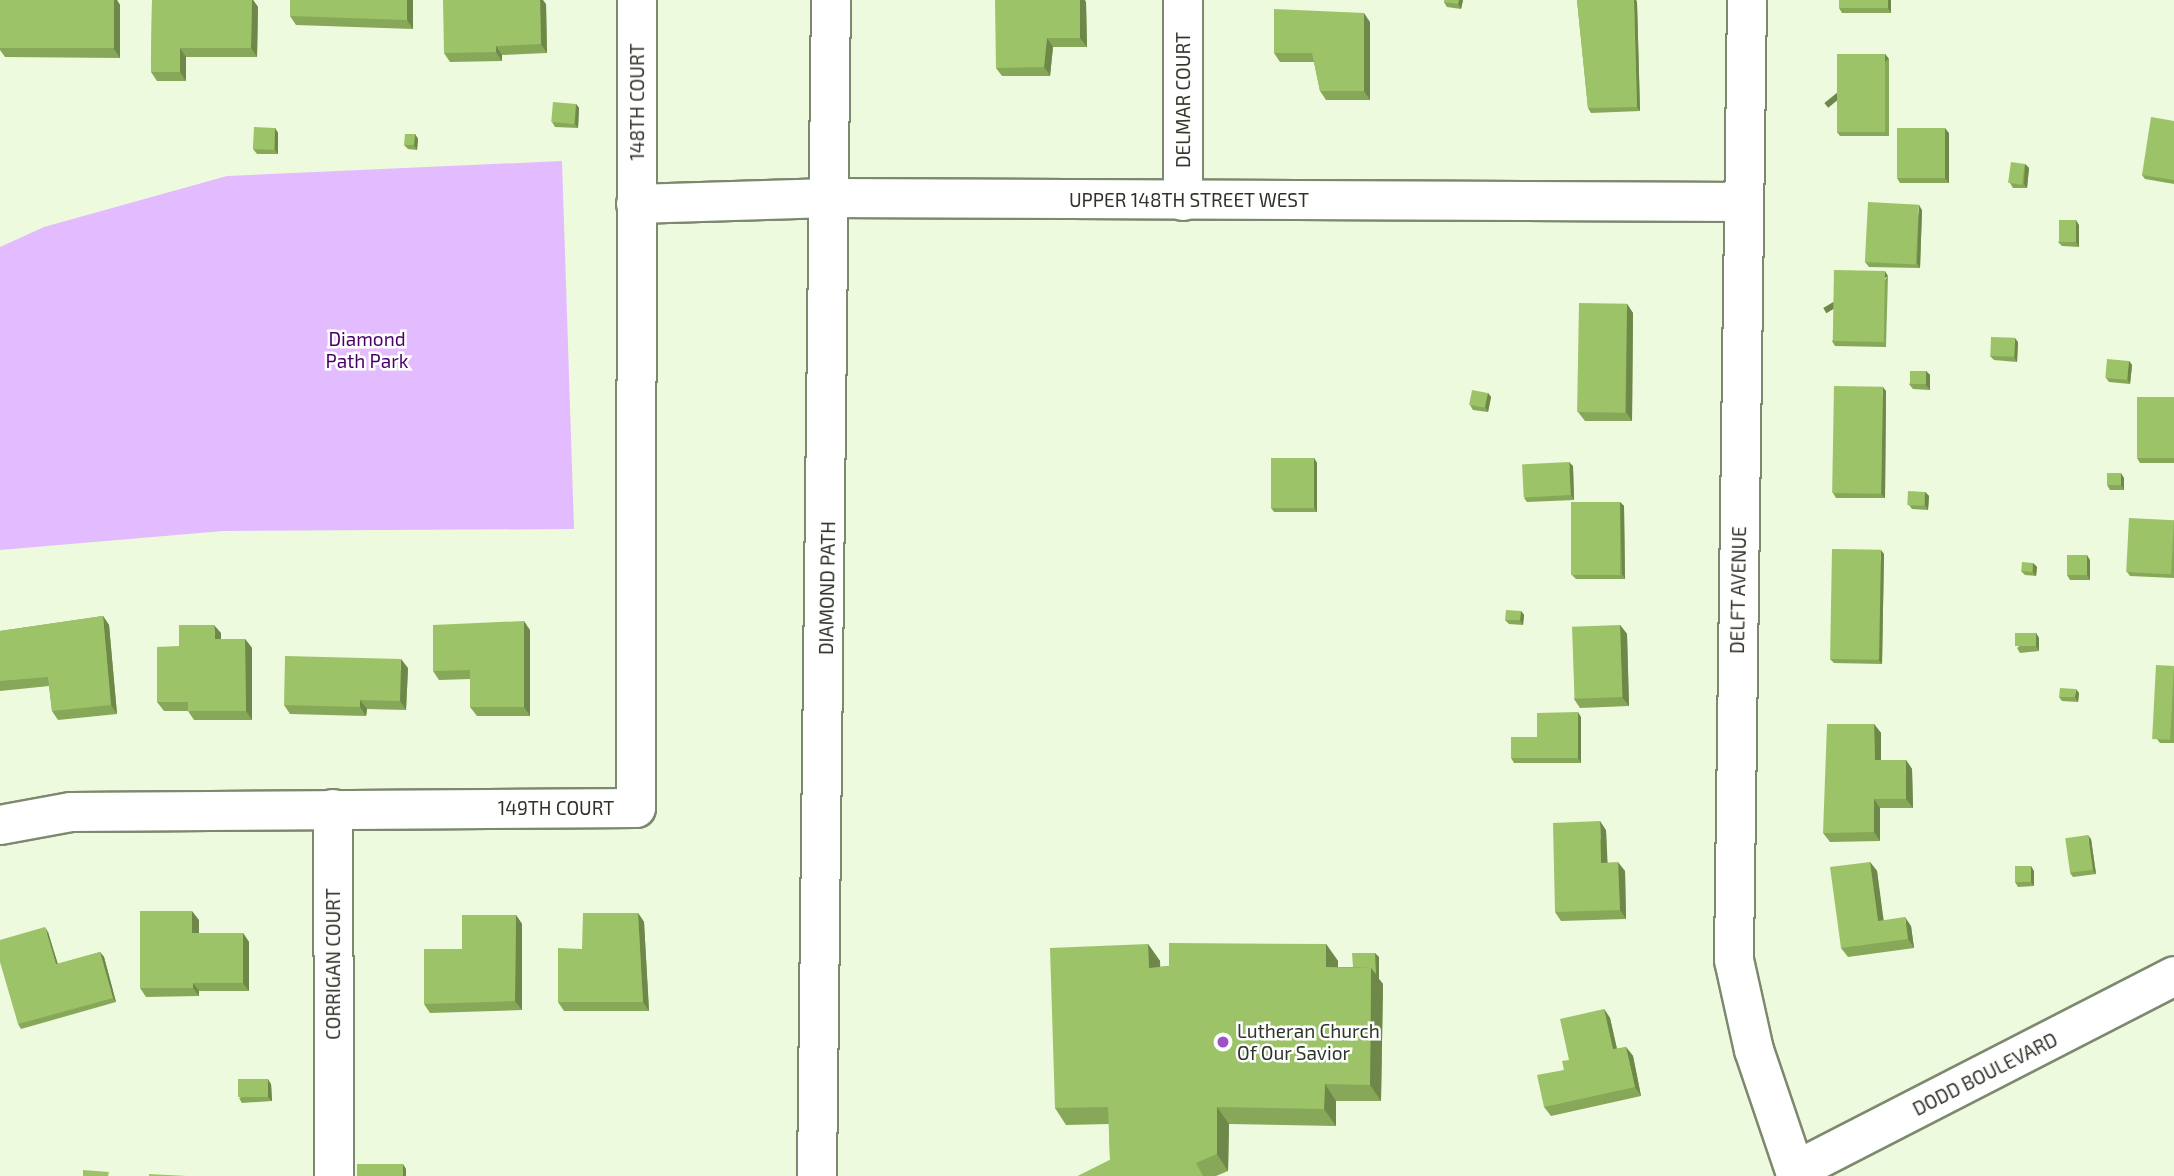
<!DOCTYPE html>
<style>
body{margin:0}
#map{position:relative;width:2174px;height:1176px;overflow:hidden;background:#edfadd;font-family:"Exo 2",sans-serif}
div>[style]{position:absolute}
.green>*{inset:0;background:#e3bbff}
.roads{filter:drop-shadow(2px 0 #7d896f) drop-shadow(-2px 0 #7d896f) drop-shadow(0 2px #7d896f) drop-shadow(0 -2px #7d896f)}
.minor>*{height:38px;margin:-19px;padding:0 19px;transform-origin:19px;border-radius:19px;background:#fff}
.tertiary>*{height:38px;margin:-19px;padding:0 19px;transform-origin:19px;border-radius:19px;background:#fff}
.wall>*{inset:0;background:#87a859}
.shaded-wall>*{inset:0;background:#6e8849;transform-origin:0 0}
.building>*{inset:0;background:#9dc368;transform-origin:0 0}
.dots>*{width:19px;height:19px;translate:-50% -50%;box-sizing:border-box;border:4px solid #fff;border-radius:50%}
span{translate:-50% -50%;white-space:nowrap;text-align:center;line-height:1.15;-webkit-text-stroke:5px #fff;paint-order:stroke}
.street-label{font-size:19px;color:#2f3429}
.park-label{font-size:19px;color:#480068}
.poi-label{font-size:19px;color:#2f3429}
.left{translate:0 -50%;text-align:left}
</style>
<div id="map">
<div class="green">
<div style="clip-path:polygon(562px 161px,574px 529px,223px 531px,0 550px,0 247px,44px 227px,227px 176px)"></div>
</div>
<div class="roads">
<div class="minor">
<div style="left:1747px;top:0;width:960px;rotate:90.78deg"></div>
<div style="left:1734px;top:960px;width:92px;rotate:77.5deg"></div>
<div style="left:1754px;top:1050px;width:128px;rotate:71.3deg"></div>
<div style="left:1795px;top:1171px;width:426px;rotate:-27.2deg"></div>
<div style="left:1183px;top:201px;width:201px;rotate:-90deg"></div>
<div style="left:636px;top:204px;width:194px;rotate:-1.8deg"></div>
<div style="left:830px;top:198px;width:912px;rotate:0.25deg"></div>
<div style="left:333px;top:809px;width:367px;rotate:89.8deg"></div>
<div style="left:0;top:825px;width:72px;rotate:-10.4deg"></div>
<div style="left:71px;top:812px;width:565px;rotate:-0.41deg"></div>
<div style="left:636px;top:808px;width:808px;rotate:-89.93deg"></div>
</div>
<div class="tertiary">
<div style="left:817px;top:1176px;width:1176px;rotate:-89.32deg"></div>
</div>
</div>
<div class="wall">
<div style="clip-path:polygon(0 0,117px 0,120px 5px,120px 58px,5px 57px,0 50px)"></div>
<div style="clip-path:polygon(152px 0,253px 0,258px 7px,257px 57px,186px 57px,186px 81px,157px 81px,151px 72px)"></div>
<div style="clip-path:polygon(413px 0,413px 29px,296px 25px,290px 16px)"></div>
<div style="clip-path:polygon(1444px 0,1463px 0,1461px 9px,1447px 7px,1444px 2px)"></div>
<div style="clip-path:polygon(1577px 0,1636px 0,1637px 2px,1640px 111px,1591px 113px,1588px 108px)"></div>
<div style="clip-path:polygon(1839px 0,1891px 0,1891px 13px,1842px 13px,1839px 8px)"></div>
<div style="clip-path:polygon(1086px 2px,1087px 47px,1053px 47px,1050px 76px,1002px 76px,996px 68px)"></div>
<div style="clip-path:polygon(546px 4px,547px 53px,502px 55px,502px 61px,450px 62px,444px 53px)"></div>
<div style="clip-path:polygon(1370px 22px,1370px 100px,1326px 100px,1320px 91px,1314px 62px,1280px 62px,1274px 53px)"></div>
<div style="clip-path:polygon(1885px 54px,1889px 59px,1889px 136px,1840px 136px,1837px 132px)"></div>
<div style="clip-path:polygon(576px 104px,579px 108px,578px 128px,555px 127px,552px 122px)"></div>
<div style="clip-path:polygon(2174px 121px,2174px 184px,2145px 179px,2142px 175px)"></div>
<div style="clip-path:polygon(275px 128px,278px 133px,278px 154px,257px 154px,253px 149px)"></div>
<div style="clip-path:polygon(1949px 133px,1949px 183px,1900px 183px,1897px 178px)"></div>
<div style="clip-path:polygon(415px 134px,418px 139px,417px 150px,408px 149px,404px 145px)"></div>
<div style="clip-path:polygon(2025px 164px,2029px 168px,2027px 188px,2013px 188px,2010px 183px)"></div>
<div style="clip-path:polygon(1922px 210px,1920px 268px,1869px 267px,1865px 262px)"></div>
<div style="clip-path:polygon(2079px 225px,2079px 247px,2062px 246px,2058px 242px)"></div>
<div style="clip-path:polygon(1888px 276px,1886px 347px,1835px 346px,1832px 341px)"></div>
<div style="clip-path:polygon(1627px 304px,1633px 313px,1632px 421px,1585px 421px,1578px 412px)"></div>
<div style="clip-path:polygon(2018px 342px,2017px 362px,1994px 360px,1990px 356px)"></div>
<div style="clip-path:polygon(2129px 361px,2132px 365px,2130px 384px,2109px 382px,2106px 378px)"></div>
<div style="clip-path:polygon(1926px 371px,1930px 375px,1930px 390px,1913px 389px,1909px 384px)"></div>
<div style="clip-path:polygon(1886px 391px,1885px 498px,1836px 498px,1833px 493px)"></div>
<div style="clip-path:polygon(1488px 393px,1491px 397px,1488px 412px,1473px 410px,1470px 405px)"></div>
<div style="clip-path:polygon(2174px 397px,2174px 463px,2140px 463px,2137px 458px)"></div>
<div style="clip-path:polygon(1314px 458px,1317px 463px,1317px 512px,1274px 512px,1271px 508px)"></div>
<div style="clip-path:polygon(1573px 466px,1574px 500px,1527px 502px,1524px 498px)"></div>
<div style="clip-path:polygon(2124px 478px,2124px 490px,2110px 490px,2107px 485px)"></div>
<div style="clip-path:polygon(1925px 492px,1929px 496px,1928px 510px,1912px 509px,1909px 505px)"></div>
<div style="clip-path:polygon(1620px 502px,1624px 506px,1625px 579px,1576px 579px,1572px 575px)"></div>
<div style="clip-path:polygon(2174px 520px,2174px 578px,2130px 576px,2127px 572px)"></div>
<div style="clip-path:polygon(1884px 554px,1882px 664px,1834px 663px,1830px 659px)"></div>
<div style="clip-path:polygon(2090px 560px,2090px 580px,2070px 580px,2067px 575px)"></div>
<div style="clip-path:polygon(2033px 563px,2037px 567px,2036px 576px,2025px 575px,2021px 571px)"></div>
<div style="clip-path:polygon(1521px 611px,1524px 615px,1523px 625px,1509px 624px,1505px 620px)"></div>
<div style="clip-path:polygon(103px 616px,109px 625px,117px 714px,58px 720px,52px 711px,49px 686px,0 691px,0 631px)"></div>
<div style="clip-path:polygon(1620px 625px,1627px 634px,1629px 706px,1580px 708px,1574px 699px)"></div>
<div style="clip-path:polygon(530px 630px,530px 716px,477px 716px,470px 707px,470px 679px,439px 680px,433px 671px)"></div>
<div style="clip-path:polygon(221px 633px,221px 639px,245px 639px,252px 648px,252px 720px,194px 720px,188px 711px,164px 711px,157px 702px,179px 646px)"></div>
<div style="clip-path:polygon(2036px 633px,2039px 638px,2039px 651px,2020px 653px,2017px 648px)"></div>
<div style="clip-path:polygon(2174px 666px,2174px 743px,2160px 743px,2157px 739px)"></div>
<div style="clip-path:polygon(408px 668px,406px 710px,367px 709px,366px 716px,290px 714px,284px 705px)"></div>
<div style="clip-path:polygon(2079px 693px,2078px 702px,2062px 701px,2059px 697px)"></div>
<div style="clip-path:polygon(1581px 717px,1581px 763px,1514px 763px,1511px 758px,1537px 737px)"></div>
<div style="clip-path:polygon(1874px 724px,1881px 733px,1881px 760px,1906px 760px,1912px 769px,1913px 808px,1880px 808px,1880px 841px,1830px 842px,1823px 833px)"></div>
<div style="clip-path:polygon(1606px 830px,1607px 862px,1625px 871px,1626px 919px,1561px 921px,1555px 912px)"></div>
<div style="clip-path:polygon(2091px 839px,2096px 874px,2073px 877px,2070px 873px)"></div>
<div style="clip-path:polygon(1870px 862px,1877px 871px,1883px 920px,1911px 926px,1914px 948px,1848px 957px,1841px 948px)"></div>
<div style="clip-path:polygon(2034px 871px,2034px 886px,2018px 887px,2015px 882px)"></div>
<div style="clip-path:polygon(638px 913px,644px 922px,649px 1011px,564px 1011px,558px 1002px,582px 949px)"></div>
<div style="clip-path:polygon(516px 915px,522px 924px,522px 1010px,430px 1013px,424px 1004px,462px 949px)"></div>
<div style="clip-path:polygon(199px 920px,199px 933px,243px 933px,249px 942px,249px 991px,199px 991px,199px 996px,146px 997px,140px 988px)"></div>
<div style="clip-path:polygon(48px 932px,58px 964px,100px 952px,104px 957px,116px 1002px,21px 1029px,18px 1024px)"></div>
<div style="clip-path:polygon(1148px 944px,1160px 961px,1160px 967px,1326px 944px,1338px 961px,1338px 967px,1353px 967px,1379px 957px,1379px 979px,1383px 984px,1381px 1101px,1336px 1101px,1336px 1126px,1229px 1124px,1228px 1171px,1216px 1176px,1078px 1176px,1110px 1160px,1109px 1124px,1066px 1125px,1055px 1108px)"></div>
<div style="clip-path:polygon(1604px 1009px,1610px 1018px,1617px 1049px,1626px 1047px,1633px 1056px,1641px 1096px,1551px 1116px,1544px 1107px,1569px 1060px)"></div>
<div style="clip-path:polygon(271px 1084px,272px 1101px,242px 1103px,239px 1098px)"></div>
</div>
<div class="shaded-wall">
<div style="clip-path:polygon(114px 0,117px 0,120px 5px,120px 58px,114px 49px)"></div>
<div style="clip-path:polygon(252px 0,253px 0,258px 7px,257px 57px,251px 48px)"></div>
<div style="clip-path:polygon(407px 0,413px 0,413px 29px,407px 20px)"></div>
<div style="clip-path:polygon(540px 0,543px 0,546px 4px,547px 53px,541px 44px)"></div>
<div style="clip-path:polygon(1080px 0,1085px 0,1086px 2px,1087px 47px,1080px 38px)"></div>
<div style="clip-path:polygon(1459px 0,1463px 0,1461px 9px,1458px 4px)"></div>
<div style="clip-path:polygon(1634px 0,1636px 0,1637px 2px,1640px 111px,1637px 107px)"></div>
<div style="clip-path:polygon(1888px 0,1891px 0,1891px 13px,1888px 8px)"></div>
<div style="clip-path:polygon(1364px 13px,1370px 22px,1370px 100px,1364px 91px)"></div>
<div style="clip-path:polygon(1047px 38px,1053px 47px,1050px 76px,1044px 67px)"></div>
<div style="clip-path:polygon(496px 46px,502px 55px,502px 61px,496px 52px)"></div>
<div style="clip-path:polygon(180px 48px,186px 57px,186px 81px,180px 72px)"></div>
<div style="left:1885px;top:54px;width:6px;height:78px;rotate:51deg"></div>
<div style="clip-path:polygon(576px 104px,579px 108px,578px 128px,575px 124px)"></div>
<div style="clip-path:polygon(275px 128px,278px 133px,278px 154px,275px 150px)"></div>
<div style="clip-path:polygon(1945px 128px,1949px 133px,1949px 183px,1945px 178px)"></div>
<div style="clip-path:polygon(415px 134px,418px 139px,417px 150px,414px 145px)"></div>
<div style="clip-path:polygon(2025px 164px,2029px 168px,2027px 188px,2024px 184px)"></div>
<div style="clip-path:polygon(1919px 205px,1922px 210px,1920px 268px,1917px 263px)"></div>
<div style="clip-path:polygon(2076px 220px,2079px 225px,2079px 247px,2076px 242px)"></div>
<div style="left:1885px;top:271px;width:6px;height:72px;rotate:59deg"></div>
<div style="clip-path:polygon(1627px 304px,1633px 313px,1632px 421px,1626px 412px)"></div>
<div style="clip-path:polygon(2015px 338px,2018px 342px,2017px 362px,2014px 357px)"></div>
<div style="clip-path:polygon(2129px 361px,2132px 365px,2130px 384px,2127px 379px)"></div>
<div style="clip-path:polygon(1926px 371px,1930px 375px,1930px 390px,1926px 385px)"></div>
<div style="clip-path:polygon(1883px 387px,1886px 391px,1885px 498px,1881px 494px)"></div>
<div style="clip-path:polygon(1488px 393px,1491px 397px,1488px 412px,1485px 407px)"></div>
<div style="clip-path:polygon(1314px 458px,1317px 463px,1317px 512px,1314px 508px)"></div>
<div style="clip-path:polygon(1569px 462px,1573px 466px,1574px 500px,1571px 495px)"></div>
<div style="clip-path:polygon(2121px 473px,2124px 478px,2124px 490px,2121px 485px)"></div>
<div style="clip-path:polygon(1925px 492px,1929px 496px,1928px 510px,1925px 505px)"></div>
<div style="clip-path:polygon(1620px 502px,1624px 506px,1625px 579px,1622px 574px)"></div>
<div style="clip-path:polygon(1881px 550px,1884px 554px,1882px 664px,1878px 659px)"></div>
<div style="clip-path:polygon(2087px 555px,2090px 560px,2090px 580px,2087px 575px)"></div>
<div style="clip-path:polygon(2033px 563px,2037px 567px,2036px 576px,2033px 572px)"></div>
<div style="clip-path:polygon(1521px 611px,1524px 615px,1523px 625px,1520px 620px)"></div>
<div style="clip-path:polygon(103px 616px,109px 625px,117px 714px,111px 705px)"></div>
<div style="clip-path:polygon(524px 621px,530px 630px,530px 716px,524px 707px)"></div>
<div style="clip-path:polygon(214px 625px,221px 633px,221px 648px,215px 639px)"></div>
<div style="clip-path:polygon(1620px 625px,1627px 634px,1629px 706px,1622px 697px)"></div>
<div style="clip-path:polygon(2036px 633px,2039px 638px,2039px 651px,2036px 646px)"></div>
<div style="clip-path:polygon(245px 639px,252px 648px,252px 720px,246px 711px)"></div>
<div style="clip-path:polygon(401px 659px,408px 668px,406px 710px,400px 701px)"></div>
<div style="clip-path:polygon(2076px 689px,2079px 693px,2078px 702px,2075px 697px)"></div>
<div style="clip-path:polygon(360px 700px,367px 709px,366px 716px,360px 707px)"></div>
<div style="clip-path:polygon(1578px 712px,1581px 717px,1581px 763px,1578px 758px)"></div>
<div style="clip-path:polygon(1874px 724px,1881px 733px,1881px 769px,1875px 760px)"></div>
<div style="clip-path:polygon(1906px 760px,1912px 769px,1913px 808px,1906px 799px)"></div>
<div style="clip-path:polygon(1874px 799px,1880px 808px,1880px 841px,1874px 832px)"></div>
<div style="clip-path:polygon(1600px 821px,1606px 830px,1608px 872px,1601px 863px)"></div>
<div style="clip-path:polygon(2088px 835px,2091px 839px,2096px 874px,2093px 870px)"></div>
<div style="clip-path:polygon(1618px 862px,1625px 871px,1626px 919px,1620px 910px)"></div>
<div style="clip-path:polygon(1870px 862px,1877px 871px,1885px 930px,1878px 921px)"></div>
<div style="clip-path:polygon(2031px 866px,2034px 871px,2034px 886px,2031px 882px)"></div>
<div style="clip-path:polygon(192px 911px,199px 920px,199px 942px,192px 933px)"></div>
<div style="clip-path:polygon(638px 913px,644px 922px,649px 1011px,643px 1002px)"></div>
<div style="clip-path:polygon(516px 915px,522px 924px,522px 1010px,515px 1001px)"></div>
<div style="clip-path:polygon(1905px 917px,1911px 926px,1914px 948px,1908px 939px)"></div>
<div style="clip-path:polygon(45px 927px,48px 932px,59px 969px,56px 964px)"></div>
<div style="clip-path:polygon(243px 933px,249px 942px,249px 991px,243px 983px)"></div>
<div style="clip-path:polygon(1148px 944px,1160px 961px,1161px 984px,1149px 968px)"></div>
<div style="clip-path:polygon(1326px 944px,1338px 961px,1338px 983px,1326px 967px)"></div>
<div style="clip-path:polygon(100px 952px,104px 957px,116px 1002px,113px 998px)"></div>
<div style="clip-path:polygon(1375px 953px,1379px 957px,1379px 979px,1383px 984px,1381px 1101px,1370px 1085px,1371px 968px)"></div>
<div style="clip-path:polygon(193px 983px,199px 991px,199px 996px,193px 988px)"></div>
<div style="clip-path:polygon(1604px 1009px,1610px 1018px,1619px 1058px,1613px 1049px)"></div>
<div style="clip-path:polygon(1626px 1047px,1633px 1056px,1641px 1096px,1635px 1087px)"></div>
<div style="clip-path:polygon(268px 1079px,271px 1084px,272px 1101px,268px 1097px)"></div>
<div style="clip-path:polygon(1325px 1084px,1336px 1101px,1336px 1126px,1324px 1109px)"></div>
<div style="clip-path:polygon(1217px 1107px,1229px 1124px,1228px 1171px,1217px 1154px)"></div>
<div style="clip-path:polygon(403px 1164px,406px 1169px,406px 1176px,403px 1176px)"></div>
</div>
<div class="building">
<div style="left:0;top:0;width:114px;height:48px"></div>
<div style="clip-path:polygon(152px 0,252px 0,251px 48px,180px 48px,180px 72px,151px 72px)"></div>
<div style="clip-path:polygon(290px 0,407px 0,407px 20px,290px 16px)"></div>
<div style="clip-path:polygon(443px 0,540px 0,541px 44px,496px 46px,496px 52px,444px 53px)"></div>
<div style="clip-path:polygon(995px 0,1080px 0,1080px 38px,1047px 38px,1044px 67px,996px 68px)"></div>
<div style="clip-path:polygon(1444px 0,1459px 0,1458px 4px,1444px 2px)"></div>
<div style="clip-path:polygon(1577px 0,1634px 0,1637px 107px,1588px 108px)"></div>
<div style="left:1839px;top:0;width:49px;height:8px"></div>
<div style="clip-path:polygon(1274px 9px,1364px 13px,1364px 91px,1320px 91px,1312px 53px,1274px 53px)"></div>
<div style="left:1837px;top:54px;width:48px;height:78px"></div>
<div style="left:553px;top:102px;width:23px;height:20px;rotate:5deg"></div>
<div style="clip-path:polygon(2151px 117px,2174px 121px,2174px 180px,2142px 175px)"></div>
<div style="left:254px;top:127px;width:21px;height:22px;rotate:3deg"></div>
<div style="left:1897px;top:128px;width:48px;height:50px"></div>
<div style="clip-path:polygon(405px 134px,415px 134px,414px 145px,404px 145px)"></div>
<div style="left:2011px;top:162px;width:14px;height:21px;rotate:8deg"></div>
<div style="left:1868px;top:202px;width:51px;height:60px;rotate:3deg"></div>
<div style="left:2059px;top:220px;width:17px;height:22px"></div>
<div style="left:1834px;top:270px;width:51px;height:71px;rotate:1deg"></div>
<div style="left:1579px;top:303px;width:48px;height:109px;rotate:1deg"></div>
<div style="left:1991px;top:337px;width:24px;height:19px;rotate:2deg"></div>
<div style="left:2107px;top:359px;width:22px;height:19px;rotate:5deg"></div>
<div style="left:1910px;top:371px;width:16px;height:13px"></div>
<div style="left:1834px;top:386px;width:49px;height:107px;rotate:1deg"></div>
<div style="left:1472px;top:390px;width:16px;height:15px;rotate:11deg"></div>
<div style="left:2137px;top:397px;width:37px;height:61px"></div>
<div style="left:1271px;top:458px;width:43px;height:50px"></div>
<div style="left:1569px;top:462px;width:33px;height:47px;rotate:87deg"></div>
<div style="left:2107px;top:473px;width:14px;height:12px"></div>
<div style="left:1908px;top:491px;width:17px;height:14px;rotate:3deg"></div>
<div style="left:1571px;top:502px;width:49px;height:73px"></div>
<div style="left:2129px;top:518px;width:45px;height:54px;rotate:3deg"></div>
<div style="left:1832px;top:549px;width:49px;height:110px;rotate:1deg"></div>
<div style="left:2067px;top:555px;width:20px;height:20px"></div>
<div style="left:2022px;top:562px;width:11px;height:9px;rotate:5deg"></div>
<div style="clip-path:polygon(1506px 610px,1521px 611px,1520px 620px,1505px 620px)"></div>
<div style="clip-path:polygon(103px 616px,111px 705px,52px 711px,48px 677px,0 681px,0 631px)"></div>
<div style="clip-path:polygon(524px 621px,524px 707px,470px 707px,470px 670px,433px 671px,433px 625px)"></div>
<div style="clip-path:polygon(179px 625px,214px 625px,215px 639px,245px 639px,246px 711px,188px 711px,188px 702px,157px 702px,157px 647px,179px 646px)"></div>
<div style="left:1620px;top:625px;width:72px;height:48px;rotate:88deg"></div>
<div style="left:2036px;top:633px;width:13px;height:21px;rotate:90deg"></div>
<div style="clip-path:polygon(285px 656px,401px 659px,400px 701px,360px 700px,360px 707px,284px 705px)"></div>
<div style="left:2156px;top:665px;width:18px;height:74px;rotate:3deg"></div>
<div style="clip-path:polygon(2060px 688px,2076px 689px,2075px 697px,2059px 697px)"></div>
<div style="clip-path:polygon(1578px 712px,1578px 758px,1511px 758px,1511px 737px,1537px 737px,1537px 713px)"></div>
<div style="clip-path:polygon(1827px 724px,1874px 724px,1875px 760px,1906px 760px,1906px 799px,1874px 799px,1874px 832px,1823px 833px)"></div>
<div style="clip-path:polygon(1600px 821px,1601px 863px,1618px 862px,1620px 910px,1555px 912px,1553px 823px)"></div>
<div style="left:2088px;top:835px;width:35px;height:23px;rotate:82deg"></div>
<div style="clip-path:polygon(1870px 862px,1878px 921px,1905px 917px,1908px 939px,1841px 948px,1830px 867px)"></div>
<div style="left:2015px;top:866px;width:16px;height:16px"></div>
<div style="clip-path:polygon(140px 911px,192px 911px,192px 933px,243px 933px,243px 983px,193px 983px,193px 988px,140px 988px)"></div>
<div style="clip-path:polygon(583px 913px,638px 913px,643px 1002px,558px 1002px,558px 948px,582px 949px)"></div>
<div style="clip-path:polygon(462px 915px,516px 915px,515px 1001px,424px 1004px,424px 949px,462px 949px)"></div>
<div style="clip-path:polygon(45px 927px,56px 964px,100px 952px,113px 998px,18px 1024px,0 962px,0 940px)"></div>
<div style="clip-path:polygon(1169px 943px,1326px 944px,1326px 967px,1371px 968px,1370px 1085px,1325px 1084px,1324px 1109px,1217px 1107px,1217px 1154px,1196px 1163px,1203px 1176px,1078px 1176px,1110px 1160px,1108px 1107px,1055px 1108px,1050px 948px,1148px 944px,1149px 968px,1169px 966px)"></div>
<div style="clip-path:polygon(1352px 953px,1375px 953px,1376px 974px,1371px 968px,1353px 967px)"></div>
<div style="clip-path:polygon(1604px 1009px,1613px 1049px,1626px 1047px,1635px 1087px,1544px 1107px,1537px 1075px,1564px 1070px,1562px 1061px,1569px 1060px,1560px 1019px)"></div>
<div style="left:268px;top:1079px;width:18px;height:30px;rotate:90deg"></div>
<div style="left:403px;top:1164px;width:12px;height:46px;rotate:90deg"></div>
<div style="clip-path:polygon(83px 1170px,109px 1172px,108px 1176px,83px 1176px)"></div>
<div style="clip-path:polygon(149px 1174px,187px 1176px,149px 1176px)"></div>
</div>
<div class="dots">
<div style="left:1223px;top:1042px;background:#9b53c6"></div>
</div>
<div class="street-label">
<span style="left:1183px;top:100px;rotate:-90deg">DELMAR COURT</span>
<span style="left:637px;top:102px;rotate:-90deg">148TH COURT</span>
<span style="left:1189px;top:200px">UPPER 148TH STREET WEST</span>
<span style="left:827px;top:588px;rotate:-89deg">DIAMOND PATH</span>
<span style="left:1738px;top:590px;rotate:-89deg">DELFT AVENUE</span>
<span style="left:556px;top:808px">149TH COURT</span>
<span style="left:333px;top:964px;rotate:-90deg">CORRIGAN COURT</span>
<span style="left:1985px;top:1074px;rotate:-27deg">DODD BOULEVARD</span>
</div>
<div class="park-label">
<span style="left:367px;top:350px">Diamond<br>Path Park</span>
</div>
<div class="poi-label">
<span class="left" style="left:1237px;top:1042px">Lutheran Church<br>Of Our Savior</span>
</div>
</div>
